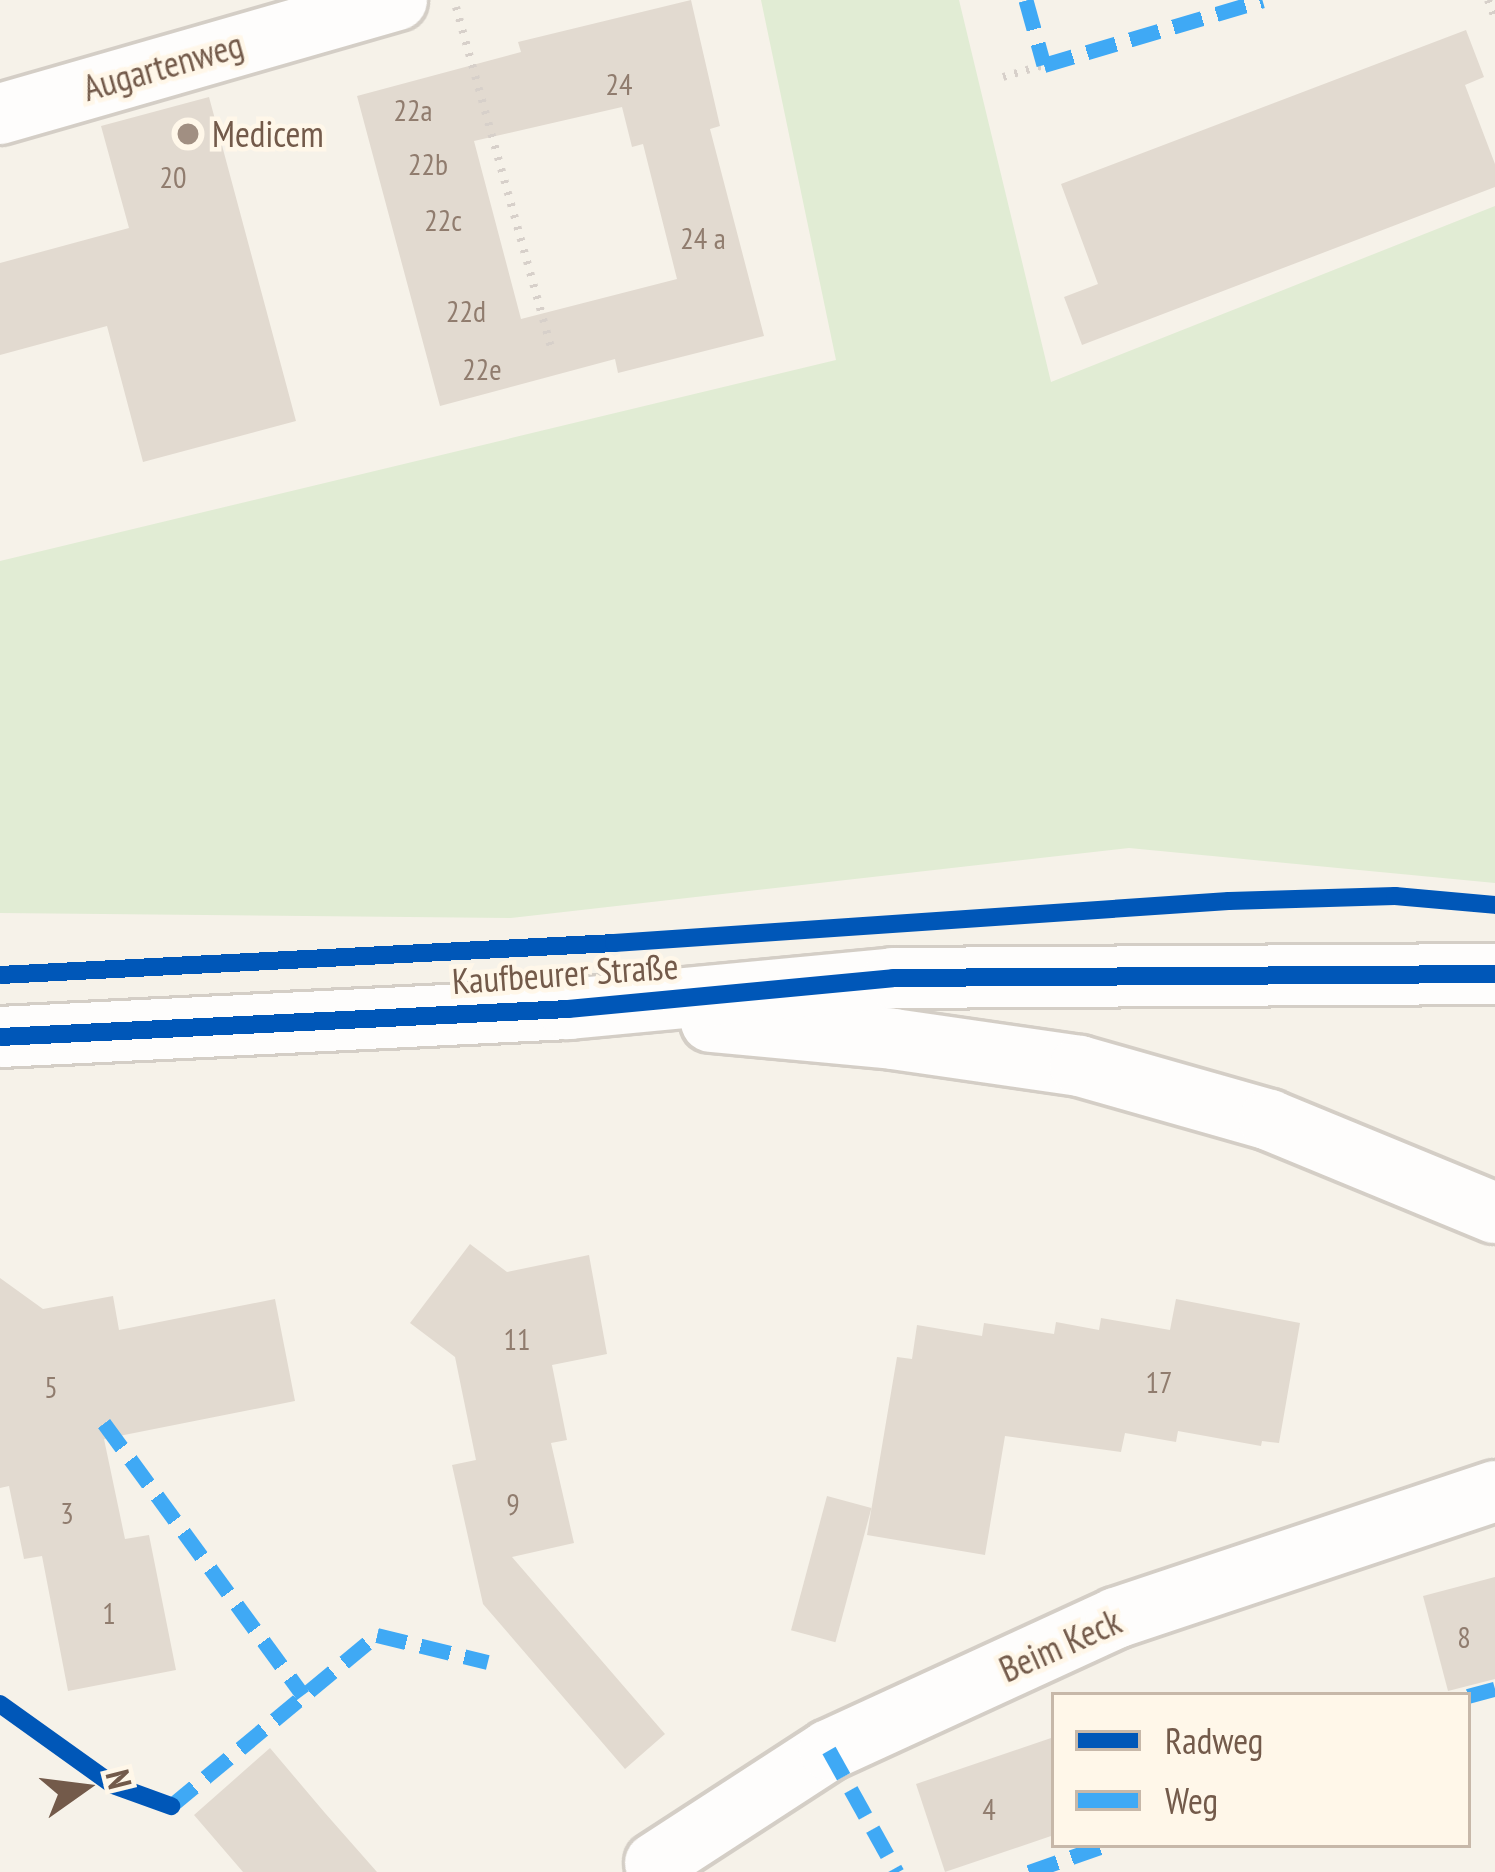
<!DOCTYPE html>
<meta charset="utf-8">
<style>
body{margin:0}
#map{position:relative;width:1495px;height:1872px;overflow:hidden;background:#f6f2e9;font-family:"PT Sans Narrow",sans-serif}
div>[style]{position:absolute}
.green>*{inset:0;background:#e1ecd4}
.building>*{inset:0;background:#e2dad0;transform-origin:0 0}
.path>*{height:8px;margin-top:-4px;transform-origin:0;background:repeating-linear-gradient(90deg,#d7d0ca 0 3px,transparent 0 12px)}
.roads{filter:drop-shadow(3px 0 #d4cec6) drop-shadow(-3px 0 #d4cec6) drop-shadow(0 3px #d4cec6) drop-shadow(0 -3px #d4cec6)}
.minor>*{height:60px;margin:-30px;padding:0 30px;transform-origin:30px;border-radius:30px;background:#fefdfc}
.quiet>*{height:15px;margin-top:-7.5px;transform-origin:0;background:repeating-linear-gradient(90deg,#3fa9f5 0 30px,transparent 0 45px)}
.cycleway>*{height:18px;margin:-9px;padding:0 9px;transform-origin:9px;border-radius:9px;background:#0057b8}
.dots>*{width:33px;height:33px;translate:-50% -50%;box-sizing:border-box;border:6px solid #fff7e9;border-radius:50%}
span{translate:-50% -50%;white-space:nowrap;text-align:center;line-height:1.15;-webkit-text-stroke:9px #fff7e9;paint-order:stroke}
.number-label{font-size:30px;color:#907c6e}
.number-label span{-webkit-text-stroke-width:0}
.street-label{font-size:36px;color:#735a4a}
.poi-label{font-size:36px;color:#735a4a}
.left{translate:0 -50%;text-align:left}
.legend{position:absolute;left:1051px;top:1692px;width:420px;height:156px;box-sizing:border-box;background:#fff7e9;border:3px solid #c7b8a9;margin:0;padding:15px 21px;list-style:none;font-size:36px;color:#735a4a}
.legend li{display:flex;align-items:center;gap:24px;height:60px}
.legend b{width:60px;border:3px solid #c7b8a9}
.north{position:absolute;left:24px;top:1728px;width:120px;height:120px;-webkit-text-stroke:9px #fff7e9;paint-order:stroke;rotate:76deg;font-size:33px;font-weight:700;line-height:48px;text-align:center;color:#735a4a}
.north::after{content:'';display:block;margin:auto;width:42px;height:54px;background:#735a4a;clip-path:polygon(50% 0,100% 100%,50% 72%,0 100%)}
</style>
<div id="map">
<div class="green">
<div style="clip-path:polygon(761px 0,959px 0,1051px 382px,1495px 206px,1495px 883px,1129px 848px,511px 918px,0 913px,0 561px,836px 360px)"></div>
</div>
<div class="building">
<div style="clip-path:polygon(evenodd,691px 0,720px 126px,710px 129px,764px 336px,618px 373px,615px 359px,440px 406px,357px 96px,521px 52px,518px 42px,691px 0,622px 107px,632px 147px,643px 144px,677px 279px,521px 319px,474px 141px,622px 107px)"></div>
<div style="clip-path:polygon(1466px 30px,1484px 77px,1465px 85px,1495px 164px,1495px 187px,1082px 345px,1064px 297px,1098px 284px,1061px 184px)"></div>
<div style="clip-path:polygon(209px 97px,296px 421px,143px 462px,107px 326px,0 355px,0 263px,129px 228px,101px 126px)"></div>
<div style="clip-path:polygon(470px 1244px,507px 1272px,589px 1255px,607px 1354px,552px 1365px,567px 1440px,551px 1443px,574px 1543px,512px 1557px,665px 1734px,625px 1769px,483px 1604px,452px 1465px,476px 1460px,455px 1357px,410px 1323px)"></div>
<div style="clip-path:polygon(0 1278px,43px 1309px,113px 1296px,119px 1330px,275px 1299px,295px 1401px,104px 1439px,125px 1539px,149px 1535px,176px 1670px,68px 1691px,42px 1556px,24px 1559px,9px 1486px,0 1488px)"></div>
<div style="clip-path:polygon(1176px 1299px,1300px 1323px,1279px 1443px,1262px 1441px,1261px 1446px,1178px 1431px,1176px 1442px,1125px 1433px,1121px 1452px,1005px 1436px,985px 1555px,867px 1535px,897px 1357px,912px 1359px,917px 1325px,982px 1336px,984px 1323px,1054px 1334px,1056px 1322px,1099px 1330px,1101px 1318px,1170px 1330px)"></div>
<div style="left:827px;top:1496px;width:46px;height:139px;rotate:15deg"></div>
<div style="clip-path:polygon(1495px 1577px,1495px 1679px,1448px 1691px,1423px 1596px)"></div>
<div style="clip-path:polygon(1054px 1737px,1054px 1835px,945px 1872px,916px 1784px)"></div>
<div style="clip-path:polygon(270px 1748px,325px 1813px,377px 1872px,243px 1872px,194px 1815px)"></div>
</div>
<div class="path">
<div style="left:1488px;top:0;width:19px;rotate:69deg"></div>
<div style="left:456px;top:7px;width:356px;rotate:74.4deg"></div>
<div style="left:1003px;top:77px;width:43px;rotate:-16.3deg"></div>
</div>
<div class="roads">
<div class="minor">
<div style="left:0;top:114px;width:413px;rotate:-16deg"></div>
<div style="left:711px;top:1022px;width:183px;rotate:5.3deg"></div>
<div style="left:893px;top:1039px;width:189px;rotate:8.2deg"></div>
<div style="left:1080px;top:1066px;width:197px;rotate:15.9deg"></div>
<div style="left:1269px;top:1120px;width:244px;rotate:22.4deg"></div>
<div style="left:0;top:1037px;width:569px;rotate:-2.82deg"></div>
<div style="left:568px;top:1009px;width:326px;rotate:-5.4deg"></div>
<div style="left:893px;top:978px;width:602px;rotate:-0.38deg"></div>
<div style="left:655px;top:1863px;width:207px;rotate:-33deg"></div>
<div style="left:829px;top:1750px;width:316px;rotate:-24.7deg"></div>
<div style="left:1116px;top:1618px;width:400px;rotate:-18.5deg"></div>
</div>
</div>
<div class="quiet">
<div style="left:1026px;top:0;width:67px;rotate:74.5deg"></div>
<div style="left:1044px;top:65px;width:228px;rotate:-16.5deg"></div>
<div style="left:104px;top:1423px;width:337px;rotate:53.8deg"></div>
<div style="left:1468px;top:1696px;width:28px;rotate:-15deg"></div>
<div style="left:829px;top:1750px;width:140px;rotate:60.9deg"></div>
<div style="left:163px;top:1803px;width:9px;rotate:21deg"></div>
<div style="left:171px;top:1806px;width:268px;rotate:-39.7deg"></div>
<div style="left:377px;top:1635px;width:114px;rotate:13.7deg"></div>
<div style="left:1029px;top:1872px;width:82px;rotate:-19.3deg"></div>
</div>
<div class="cycleway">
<div style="left:0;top:975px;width:615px;rotate:-2.98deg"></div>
<div style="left:614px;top:943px;width:616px;rotate:-3.91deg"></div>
<div style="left:1229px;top:901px;width:166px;rotate:-1.7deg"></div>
<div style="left:1395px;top:896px;width:100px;rotate:5.1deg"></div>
<div style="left:0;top:1037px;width:569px;rotate:-2.82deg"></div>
<div style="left:568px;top:1009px;width:326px;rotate:-5.4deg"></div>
<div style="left:893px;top:978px;width:602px;rotate:-0.38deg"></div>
<div style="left:0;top:1704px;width:139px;rotate:35.6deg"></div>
<div style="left:113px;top:1785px;width:62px;rotate:19.9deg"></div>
</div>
<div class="dots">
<div style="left:188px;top:134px;background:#a18f82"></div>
</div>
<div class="number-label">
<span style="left:619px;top:84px">24</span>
<span style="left:413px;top:110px">22a</span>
<span style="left:428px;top:164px">22b</span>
<span style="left:173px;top:177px">20</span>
<span style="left:443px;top:220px">22c</span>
<span style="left:703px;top:238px">24 a</span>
<span style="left:466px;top:311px">22d</span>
<span style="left:482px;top:369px">22e</span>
<span style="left:517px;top:1339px">11</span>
<span style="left:1159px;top:1382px">17</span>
<span style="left:51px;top:1387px">5</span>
<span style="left:513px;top:1504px">9</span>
<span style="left:67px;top:1513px">3</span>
<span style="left:109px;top:1613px">1</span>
<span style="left:1464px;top:1637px">8</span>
<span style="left:989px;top:1809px">4</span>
</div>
<div class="street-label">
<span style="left:163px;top:66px;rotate:-16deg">Augartenweg</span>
<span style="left:565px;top:973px;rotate:-4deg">Kaufbeurer Straße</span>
<span style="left:1060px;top:1645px;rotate:-24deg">Beim Keck</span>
</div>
<div class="poi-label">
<span class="left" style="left:212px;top:134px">Medicem</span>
</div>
<ul class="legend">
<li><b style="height:15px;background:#0057b8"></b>Radweg</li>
<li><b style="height:15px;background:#3fa9f5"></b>Weg</li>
</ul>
<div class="north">N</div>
</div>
